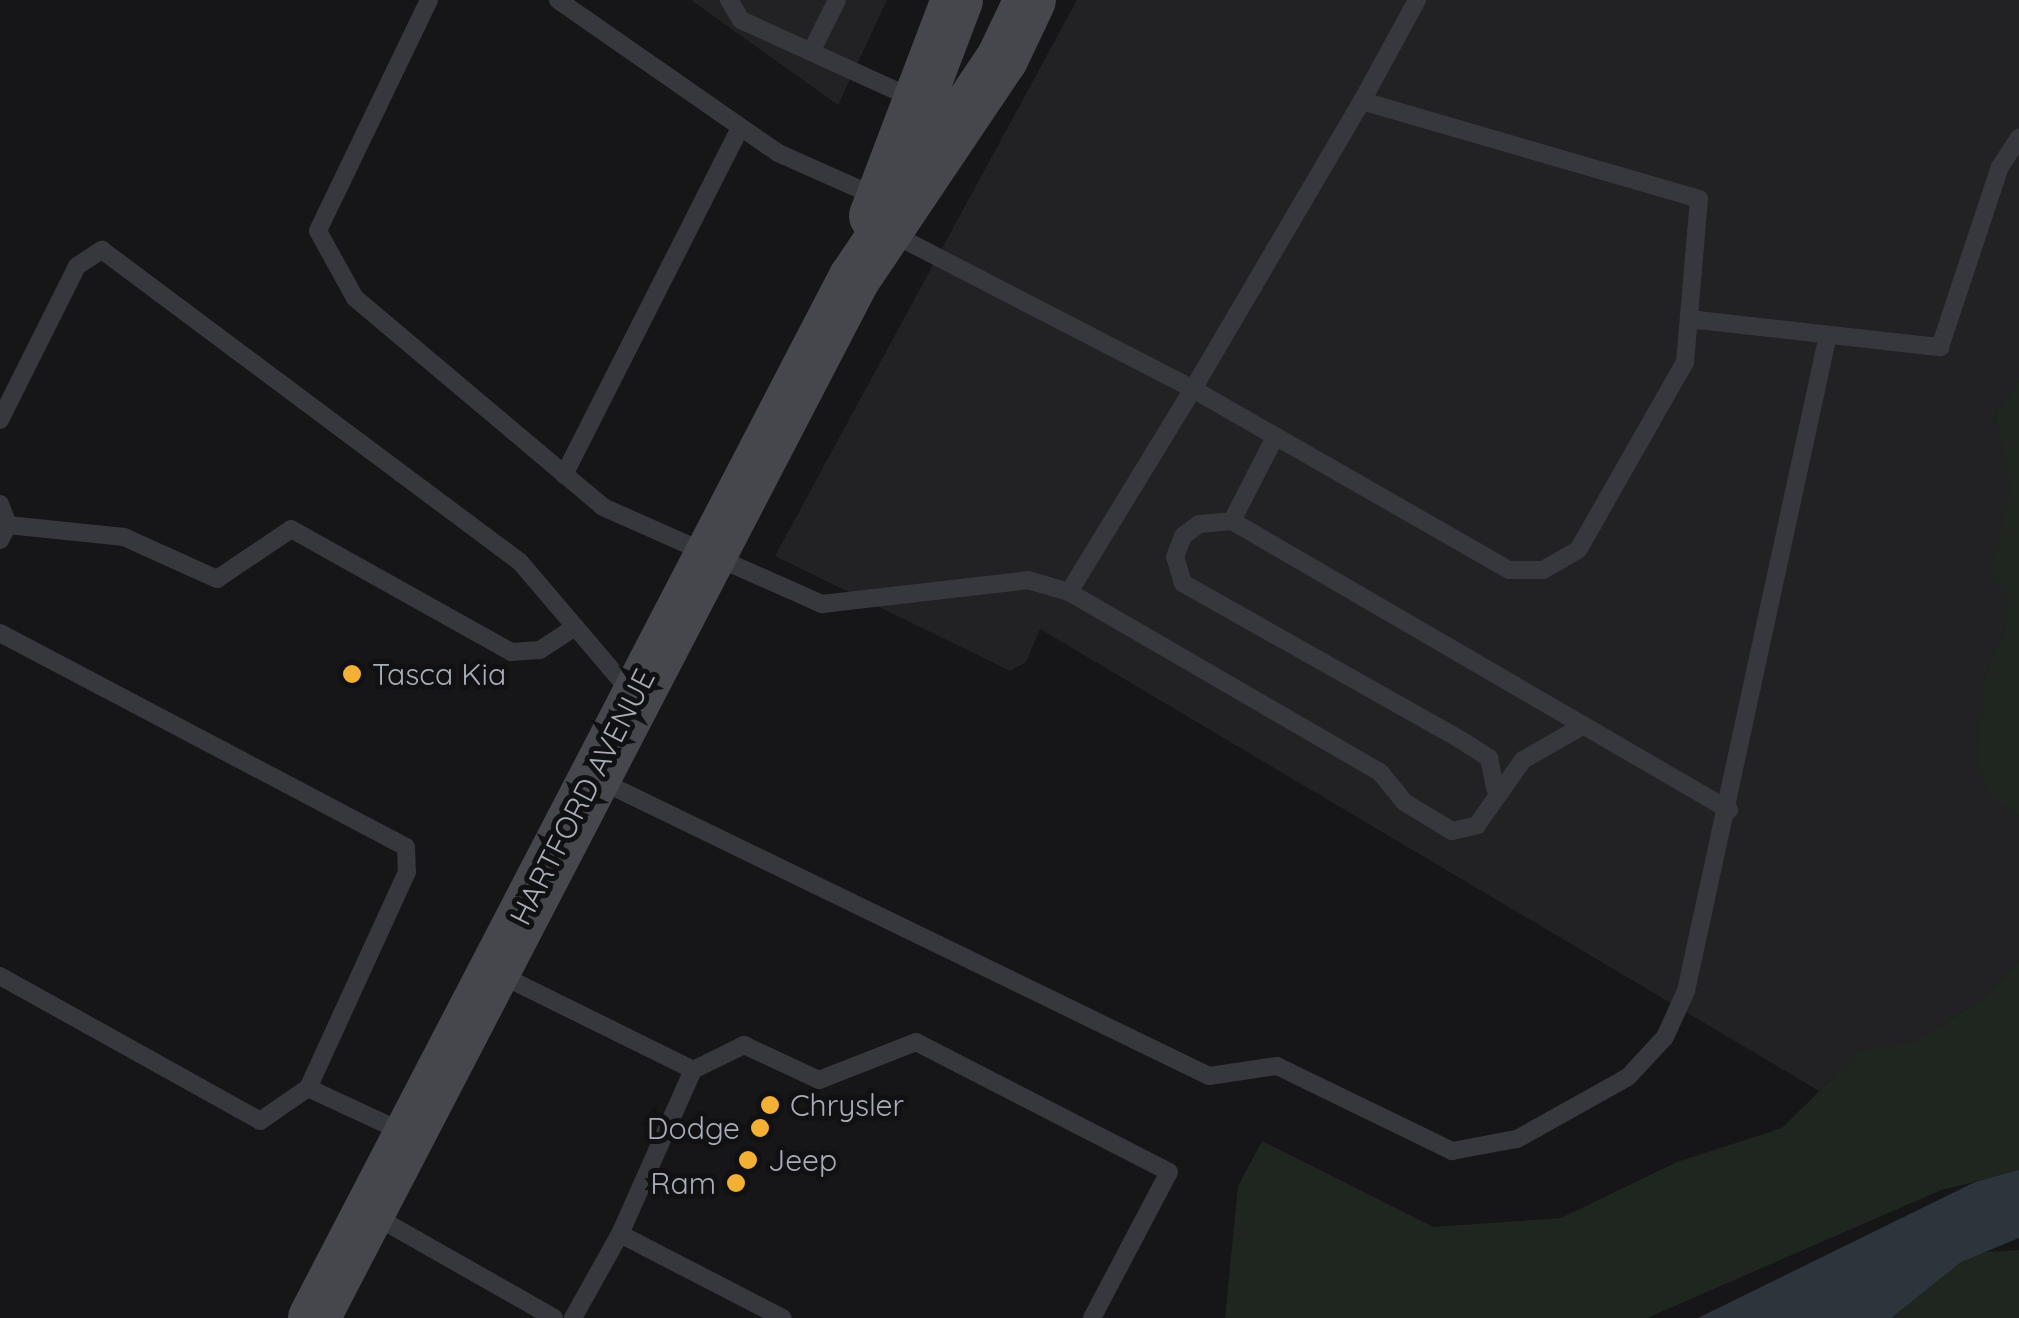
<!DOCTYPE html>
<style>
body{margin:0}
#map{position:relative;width:2019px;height:1318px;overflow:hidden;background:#161618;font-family:Quicksand,sans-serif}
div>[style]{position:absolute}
.built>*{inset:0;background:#222225}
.green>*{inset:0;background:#1e261f}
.water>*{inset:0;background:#2c353c}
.lane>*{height:18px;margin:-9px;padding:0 9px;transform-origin:9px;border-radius:9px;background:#37383d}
.secondary>*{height:52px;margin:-26px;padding:0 26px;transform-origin:26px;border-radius:26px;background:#45474d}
.dots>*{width:28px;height:28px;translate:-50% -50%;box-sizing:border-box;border:5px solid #111113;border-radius:50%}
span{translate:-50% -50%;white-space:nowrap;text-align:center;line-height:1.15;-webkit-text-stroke:10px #111113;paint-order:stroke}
.poi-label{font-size:30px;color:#a8adb8}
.left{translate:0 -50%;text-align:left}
.right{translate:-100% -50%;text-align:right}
.street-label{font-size:30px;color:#a8adb8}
</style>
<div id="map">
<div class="built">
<div style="clip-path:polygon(691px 0,887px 0,838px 105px)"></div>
<div style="clip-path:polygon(1077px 0,2019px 0,2019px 381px,1995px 414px,2012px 490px,2006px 624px,1983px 682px,2007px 800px,2019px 816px,2019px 961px,1980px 1001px,1914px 1042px,1859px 1053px,1819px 1091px,1040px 629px,1026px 662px,1010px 671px,775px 556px)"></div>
</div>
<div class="green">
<div style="clip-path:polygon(2019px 381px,2019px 816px,1990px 795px,1978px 764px,1983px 682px,2006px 624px,2007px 595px,1991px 572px,2011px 490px,1995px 414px)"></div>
<div style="clip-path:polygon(2019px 961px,2019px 1171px,1941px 1190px,1647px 1318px,1225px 1318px,1238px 1186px,1262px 1141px,1433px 1227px,1561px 1218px,1677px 1162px,1782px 1128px,1859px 1052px,1914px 1042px,1980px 1001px)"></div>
<div style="clip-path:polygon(2019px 1250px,2019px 1318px,1861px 1318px,1950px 1254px)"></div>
</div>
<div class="water">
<div style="clip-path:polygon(2019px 1170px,2019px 1238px,1961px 1262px,1891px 1318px,1698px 1318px,1975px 1182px)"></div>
</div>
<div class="lane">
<div style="left:429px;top:0;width:256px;rotate:115.7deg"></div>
<div style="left:318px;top:231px;width:77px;rotate:61.1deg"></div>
<div style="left:355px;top:298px;width:324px;rotate:40.1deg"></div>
<div style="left:603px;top:507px;width:240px;rotate:23.9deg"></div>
<div style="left:822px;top:604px;width:207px;rotate:-6.6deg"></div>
<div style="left:1028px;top:580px;width:43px;rotate:16.3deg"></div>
<div style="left:1069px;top:592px;width:359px;rotate:30.1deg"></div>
<div style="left:1380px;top:772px;width:38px;rotate:51deg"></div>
<div style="left:1404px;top:802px;width:56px;rotate:31.1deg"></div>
<div style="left:1452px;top:831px;width:26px;rotate:-13deg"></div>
<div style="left:1477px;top:825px;width:80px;rotate:-54.7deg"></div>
<div style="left:1523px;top:760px;width:70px;rotate:-29.8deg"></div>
<div style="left:558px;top:0;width:268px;rotate:34.8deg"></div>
<div style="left:778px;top:153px;width:106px;rotate:23.9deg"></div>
<div style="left:729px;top:0;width:23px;rotate:59deg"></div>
<div style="left:741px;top:20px;width:190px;rotate:24.5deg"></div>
<div style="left:811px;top:52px;width:58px;rotate:-63.4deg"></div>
<div style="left:1362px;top:101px;width:115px;rotate:-61.4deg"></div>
<div style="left:891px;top:233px;width:340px;rotate:27.3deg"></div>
<div style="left:1193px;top:389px;width:334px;rotate:-59.6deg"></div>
<div style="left:1362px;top:101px;width:351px;rotate:16.2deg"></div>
<div style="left:1699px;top:199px;width:164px;rotate:94.9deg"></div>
<div style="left:1685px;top:362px;width:216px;rotate:119.6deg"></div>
<div style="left:1578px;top:550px;width:40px;rotate:150.3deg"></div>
<div style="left:1543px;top:570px;width:34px;rotate:180deg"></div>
<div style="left:1509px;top:570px;width:364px;rotate:-150.2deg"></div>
<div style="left:1193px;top:389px;width:238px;rotate:121.4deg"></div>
<div style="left:1689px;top:319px;width:253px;rotate:6.4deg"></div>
<div style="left:1940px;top:347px;width:190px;rotate:-71.6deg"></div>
<div style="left:2000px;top:167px;width:35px;rotate:-57deg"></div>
<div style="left:0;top:420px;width:172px;rotate:-63.4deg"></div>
<div style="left:77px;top:266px;width:30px;rotate:-33deg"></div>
<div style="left:102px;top:250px;width:522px;rotate:36.74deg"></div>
<div style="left:520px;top:562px;width:175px;rotate:49.6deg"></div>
<div style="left:564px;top:475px;width:389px;rotate:-63.1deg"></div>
<div style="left:0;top:504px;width:22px;rotate:69deg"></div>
<div style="left:8px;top:525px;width:17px;rotate:118deg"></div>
<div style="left:1232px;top:521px;width:94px;rotate:-62.9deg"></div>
<div style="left:8px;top:525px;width:117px;rotate:5.9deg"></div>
<div style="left:124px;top:537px;width:102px;rotate:24.3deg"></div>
<div style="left:217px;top:579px;width:89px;rotate:-34deg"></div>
<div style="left:291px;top:529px;width:252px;rotate:29.2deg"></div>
<div style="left:511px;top:652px;width:29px;rotate:-4deg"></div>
<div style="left:540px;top:650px;width:42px;rotate:-33.3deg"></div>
<div style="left:0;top:633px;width:459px;rotate:27.8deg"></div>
<div style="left:406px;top:847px;width:25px;rotate:88deg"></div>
<div style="left:407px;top:872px;width:238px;rotate:114.6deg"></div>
<div style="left:597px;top:779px;width:680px;rotate:25.89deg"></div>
<div style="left:1209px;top:1076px;width:69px;rotate:-8.4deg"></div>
<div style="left:1277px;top:1066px;width:195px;rotate:25.9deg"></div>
<div style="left:1452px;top:1151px;width:66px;rotate:-10.5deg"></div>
<div style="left:1517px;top:1139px;width:127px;rotate:-29.2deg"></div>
<div style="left:1628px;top:1077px;width:54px;rotate:-47.2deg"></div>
<div style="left:1665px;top:1037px;width:51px;rotate:-65.5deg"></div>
<div style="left:1686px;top:991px;width:671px;rotate:-77.79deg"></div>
<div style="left:1495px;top:788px;width:31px;rotate:-101deg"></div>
<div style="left:1489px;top:758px;width:31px;rotate:-147deg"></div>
<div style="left:1463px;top:741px;width:322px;rotate:-150.6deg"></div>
<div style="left:1183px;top:583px;width:27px;rotate:-107deg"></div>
<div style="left:1175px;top:557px;width:22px;rotate:-69deg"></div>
<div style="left:1183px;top:536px;width:20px;rotate:-37deg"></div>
<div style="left:1199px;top:524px;width:33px;rotate:-5deg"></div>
<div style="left:1232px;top:521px;width:575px;rotate:30.18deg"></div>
<div style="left:497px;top:973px;width:219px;rotate:26.3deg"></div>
<div style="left:693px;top:1070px;width:180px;rotate:114deg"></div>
<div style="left:0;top:976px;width:298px;rotate:29.1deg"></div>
<div style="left:260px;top:1121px;width:58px;rotate:-34.5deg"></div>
<div style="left:308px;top:1088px;width:105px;rotate:24.9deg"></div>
<div style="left:693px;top:1070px;width:57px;rotate:-26.1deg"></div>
<div style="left:744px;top:1045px;width:83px;rotate:25deg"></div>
<div style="left:819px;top:1080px;width:104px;rotate:-21.4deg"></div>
<div style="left:916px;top:1042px;width:284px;rotate:27.2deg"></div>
<div style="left:1169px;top:1172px;width:165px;rotate:117.8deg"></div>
<div style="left:373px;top:1215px;width:208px;rotate:29.6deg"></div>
<div style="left:573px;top:1318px;width:96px;rotate:-60.8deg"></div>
<div style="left:620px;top:1234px;width:183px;rotate:27.3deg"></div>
</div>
<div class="secondary">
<div style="left:875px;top:216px;width:231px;rotate:-69.2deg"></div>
<div style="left:314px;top:1318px;width:1171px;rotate:-62.54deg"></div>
<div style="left:854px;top:279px;width:265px;rotate:-56.1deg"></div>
<div style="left:1002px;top:59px;width:65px;rotate:-64.6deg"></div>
</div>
<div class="dots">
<div style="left:352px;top:674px;background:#f2b134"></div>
<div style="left:770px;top:1105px;background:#f2b134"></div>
<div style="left:760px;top:1128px;background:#f2b134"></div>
<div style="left:748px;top:1160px;background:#f2b134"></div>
<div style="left:736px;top:1183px;background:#f2b134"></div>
</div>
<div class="poi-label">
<span class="left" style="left:372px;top:674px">Tasca Kia</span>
<span class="left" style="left:790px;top:1105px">Chrysler</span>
<span class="right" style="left:740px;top:1128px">Dodge</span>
<span class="left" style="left:768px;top:1160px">Jeep</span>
<span class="right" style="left:716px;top:1183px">Ram</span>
</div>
<div class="street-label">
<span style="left:582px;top:797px;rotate:-63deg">HARTFORD AVENUE</span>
</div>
</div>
